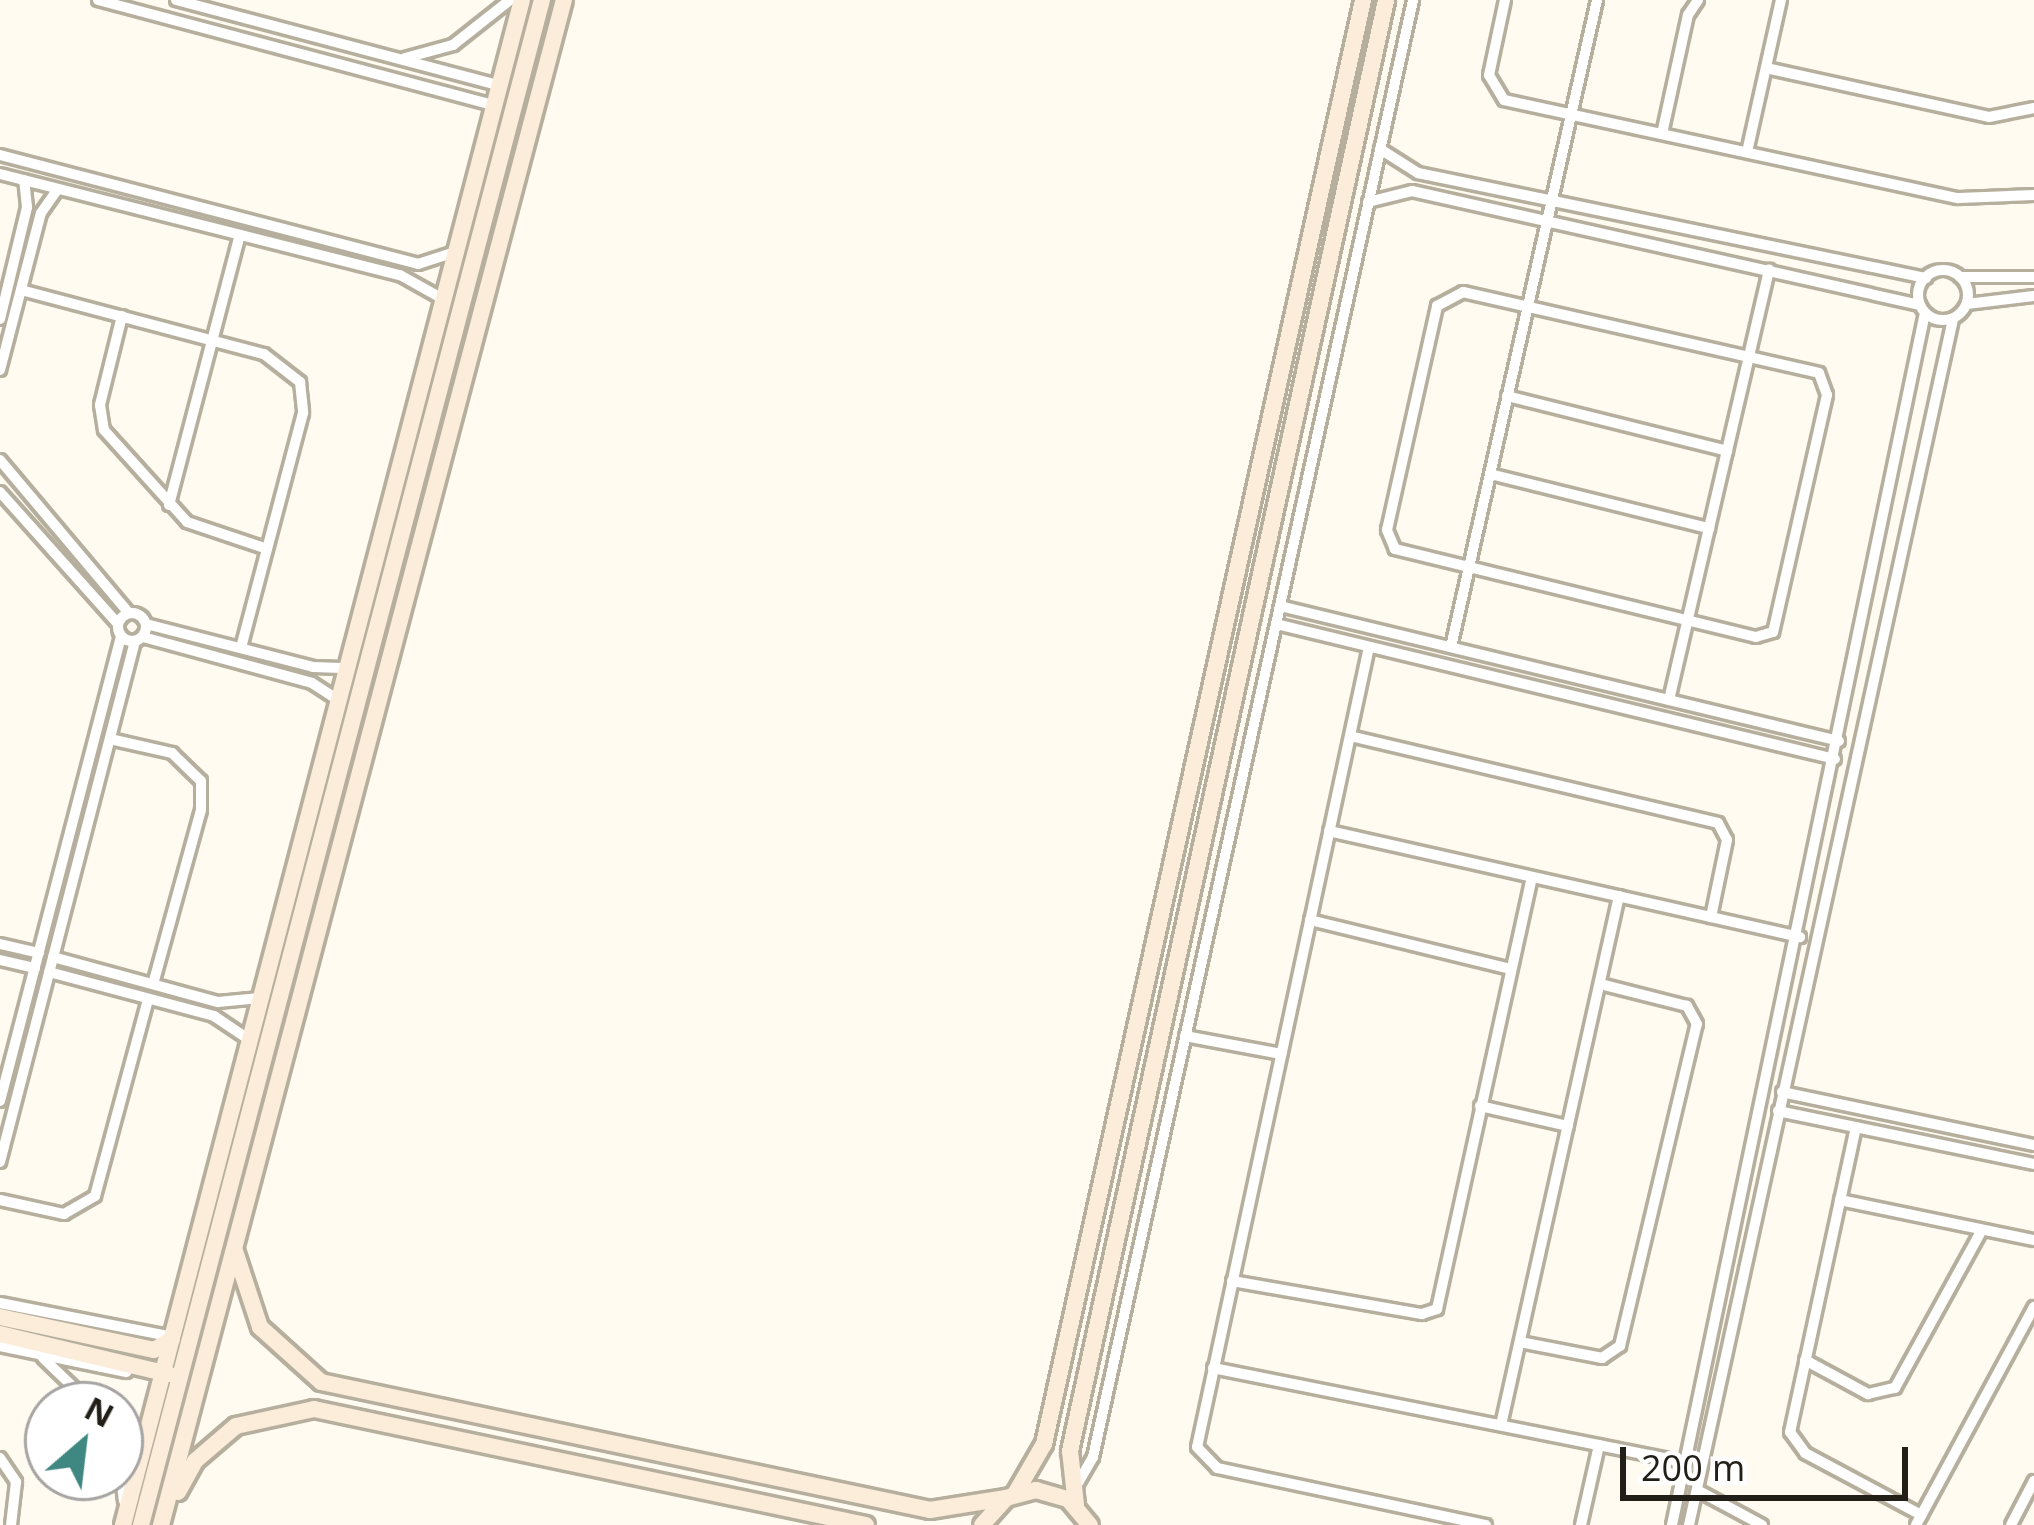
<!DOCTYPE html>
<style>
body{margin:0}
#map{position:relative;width:2034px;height:1525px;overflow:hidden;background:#fffbf0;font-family:"Open Sans",sans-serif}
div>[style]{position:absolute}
.roads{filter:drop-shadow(3px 0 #b6af9e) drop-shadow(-3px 0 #b6af9e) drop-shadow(0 3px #b6af9e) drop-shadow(0 -3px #b6af9e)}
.street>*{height:10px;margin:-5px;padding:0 5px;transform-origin:5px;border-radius:5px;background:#fff}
.street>.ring{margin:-5px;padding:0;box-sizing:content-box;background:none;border:10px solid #fff;border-radius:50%}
.secondary>*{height:16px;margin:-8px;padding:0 8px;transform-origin:8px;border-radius:8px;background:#fcecda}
span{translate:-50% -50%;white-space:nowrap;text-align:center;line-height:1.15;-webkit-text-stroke:9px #fff;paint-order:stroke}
.north{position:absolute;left:24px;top:1381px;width:120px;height:120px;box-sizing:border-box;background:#fff;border:3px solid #a7a5a3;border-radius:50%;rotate:28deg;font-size:33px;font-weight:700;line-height:48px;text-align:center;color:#221f19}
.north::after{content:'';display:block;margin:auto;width:42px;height:54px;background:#3f8781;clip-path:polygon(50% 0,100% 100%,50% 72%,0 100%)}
.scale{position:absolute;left:1620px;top:1447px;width:288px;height:54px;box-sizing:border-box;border:6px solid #221f19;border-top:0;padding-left:15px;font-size:36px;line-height:42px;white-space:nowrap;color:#221f19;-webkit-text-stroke:9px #fff;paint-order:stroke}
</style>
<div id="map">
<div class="roads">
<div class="street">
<div style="left:98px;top:0;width:411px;rotate:14.9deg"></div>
<div style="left:176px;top:0;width:336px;rotate:14.8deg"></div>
<div style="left:1505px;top:0;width:77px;rotate:102deg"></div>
<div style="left:1489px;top:75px;width:29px;rotate:59deg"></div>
<div style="left:1504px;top:100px;width:465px;rotate:12.2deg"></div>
<div style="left:1959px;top:198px;width:75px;rotate:-2.3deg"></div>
<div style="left:405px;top:58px;width:50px;rotate:-15.2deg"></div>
<div style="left:453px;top:45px;width:73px;rotate:-38.3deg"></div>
<div style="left:1766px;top:68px;width:228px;rotate:12.4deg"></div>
<div style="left:1989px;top:117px;width:46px;rotate:-11.3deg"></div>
<div style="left:1662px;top:134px;width:122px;rotate:-77.7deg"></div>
<div style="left:1688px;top:15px;width:18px;rotate:-56deg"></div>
<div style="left:1380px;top:149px;width:45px;rotate:32.3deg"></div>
<div style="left:1418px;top:173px;width:519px;rotate:11.68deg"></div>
<div style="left:1747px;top:152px;width:156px;rotate:-77.4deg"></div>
<div style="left:0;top:155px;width:432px;rotate:14.6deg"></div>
<div style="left:418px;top:264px;width:39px;rotate:-18deg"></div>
<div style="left:0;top:174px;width:413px;rotate:14.2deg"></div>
<div style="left:400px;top:275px;width:51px;rotate:29.1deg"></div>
<div style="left:1368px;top:202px;width:45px;rotate:-14deg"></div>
<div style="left:1412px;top:191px;width:521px;rotate:12.65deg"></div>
<div class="ring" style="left:1918px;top:270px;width:40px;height:40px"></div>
<div style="left:1960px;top:277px;width:74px"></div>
<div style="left:21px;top:290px;width:251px;rotate:14.8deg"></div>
<div style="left:264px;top:354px;width:46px;rotate:37.9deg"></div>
<div style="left:300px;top:382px;width:31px;rotate:84deg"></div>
<div style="left:303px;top:413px;width:243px;rotate:104.8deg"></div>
<div style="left:1463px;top:292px;width:365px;rotate:12.8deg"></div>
<div style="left:1819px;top:373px;width:23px;rotate:70deg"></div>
<div style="left:1827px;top:395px;width:243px;rotate:102.8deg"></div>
<div style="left:1773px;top:632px;width:18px;rotate:164deg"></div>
<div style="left:1756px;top:637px;width:372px;rotate:-166.3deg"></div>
<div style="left:1395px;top:549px;width:21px;rotate:-113deg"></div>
<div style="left:1387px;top:530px;width:230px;rotate:-77.4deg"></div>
<div style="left:1437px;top:306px;width:30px;rotate:-28deg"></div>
<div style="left:1967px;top:304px;width:67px;rotate:-6.8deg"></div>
<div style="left:122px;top:316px;width:92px;rotate:103.9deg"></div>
<div style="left:100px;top:405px;width:25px;rotate:81deg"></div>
<div style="left:104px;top:430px;width:124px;rotate:47.9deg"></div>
<div style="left:187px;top:522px;width:84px;rotate:18.6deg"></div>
<div style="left:0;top:319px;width:115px;rotate:-76.4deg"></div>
<div style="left:27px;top:207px;width:27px;rotate:-96deg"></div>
<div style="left:0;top:370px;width:162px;rotate:-75.4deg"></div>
<div style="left:41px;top:213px;width:29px;rotate:-55deg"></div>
<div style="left:1507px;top:396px;width:227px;rotate:14deg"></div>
<div style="left:0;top:460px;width:200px;rotate:49.9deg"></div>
<div style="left:1490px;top:474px;width:226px;rotate:13.9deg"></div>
<div style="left:0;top:492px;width:177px;rotate:48.2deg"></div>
<div style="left:169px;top:505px;width:279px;rotate:-75.3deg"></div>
<div style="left:1280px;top:606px;width:575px;rotate:13.58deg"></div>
<div class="ring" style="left:118px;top:613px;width:18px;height:18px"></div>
<div style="left:146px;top:624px;width:172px;rotate:14.4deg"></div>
<div style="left:313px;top:667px;width:36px;rotate:2deg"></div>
<div style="left:1276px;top:624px;width:575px;rotate:13.58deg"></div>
<div style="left:143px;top:637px;width:175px;rotate:15.2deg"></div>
<div style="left:312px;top:683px;width:33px;rotate:33deg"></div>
<div style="left:1369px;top:647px;width:818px;rotate:102.13deg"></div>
<div style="left:1197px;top:1447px;width:29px;rotate:46deg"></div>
<div style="left:1217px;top:1468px;width:275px;rotate:12deg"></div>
<div style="left:1451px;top:647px;width:663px;rotate:-77.28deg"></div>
<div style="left:1669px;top:700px;width:442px;rotate:-76.9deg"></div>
<div style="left:1350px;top:736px;width:378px;rotate:13.3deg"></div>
<div style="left:1718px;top:823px;width:19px;rotate:62deg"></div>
<div style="left:1727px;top:840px;width:79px;rotate:101.7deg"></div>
<div style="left:110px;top:739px;width:64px;rotate:12.7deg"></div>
<div style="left:172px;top:753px;width:40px;rotate:44deg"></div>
<div style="left:201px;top:781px;width:29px;rotate:90deg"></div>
<div style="left:201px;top:810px;width:180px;rotate:105.4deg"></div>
<div style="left:1329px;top:831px;width:483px;rotate:12.7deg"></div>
<div style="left:1310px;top:920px;width:207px;rotate:13.7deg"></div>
<div style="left:0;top:944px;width:40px;rotate:13deg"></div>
<div style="left:53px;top:957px;width:171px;rotate:15.3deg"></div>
<div style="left:218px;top:1002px;width:42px;rotate:-5.4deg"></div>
<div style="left:0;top:960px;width:36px;rotate:13deg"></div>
<div style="left:49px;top:972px;width:171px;rotate:14.9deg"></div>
<div style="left:214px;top:1016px;width:45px;rotate:34deg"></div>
<div style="left:1185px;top:1036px;width:98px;rotate:10.6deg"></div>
<div style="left:1782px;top:1092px;width:258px;rotate:11.9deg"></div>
<div style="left:0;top:1101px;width:480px;rotate:-75.4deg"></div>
<div style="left:1480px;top:1106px;width:90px;rotate:12.8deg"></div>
<div style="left:1778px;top:1111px;width:261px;rotate:11.7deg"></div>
<div style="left:1856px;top:1127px;width:312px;rotate:102.2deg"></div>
<div style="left:1790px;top:1432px;width:26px;rotate:54deg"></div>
<div style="left:1805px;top:1453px;width:132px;rotate:28.1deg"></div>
<div style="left:0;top:1162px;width:538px;rotate:-75.47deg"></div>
<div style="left:0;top:1200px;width:66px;rotate:12.3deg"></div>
<div style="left:64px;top:1214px;width:36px;rotate:-30deg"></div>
<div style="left:95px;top:1196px;width:204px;rotate:-74.9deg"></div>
<div style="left:1840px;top:1200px;width:198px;rotate:11.7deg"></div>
<div style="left:1232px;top:1281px;width:193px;rotate:9.9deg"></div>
<div style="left:1422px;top:1314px;width:16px;rotate:-18deg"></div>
<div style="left:1437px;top:1309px;width:442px;rotate:-77.6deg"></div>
<div style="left:0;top:1303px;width:176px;rotate:11.1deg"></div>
<div style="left:1520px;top:1342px;width:84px;rotate:11deg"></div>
<div style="left:1602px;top:1358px;width:22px;rotate:-34deg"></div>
<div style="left:1620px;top:1346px;width:331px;rotate:-76.6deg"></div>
<div style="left:1697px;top:1024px;width:21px;rotate:-119deg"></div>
<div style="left:1687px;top:1006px;width:90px;rotate:-165.8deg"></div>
<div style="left:0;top:1346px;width:129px;rotate:11.7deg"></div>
<div style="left:43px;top:1358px;width:68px;rotate:43.8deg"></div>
<div style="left:1805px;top:1360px;width:72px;rotate:28.4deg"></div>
<div style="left:1868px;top:1394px;width:28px;rotate:-13deg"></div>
<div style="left:1895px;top:1388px;width:180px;rotate:-61.2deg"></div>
<div style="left:1213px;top:1368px;width:481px;rotate:11.3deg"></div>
<div style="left:1501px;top:1425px;width:542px;rotate:-77.43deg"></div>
<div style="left:0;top:1458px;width:29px;rotate:56deg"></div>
<div style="left:16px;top:1482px;width:43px;rotate:96.6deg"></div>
<div style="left:120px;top:1469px;width:32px;rotate:83deg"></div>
<div style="left:1074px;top:1490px;width:38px;rotate:-60deg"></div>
<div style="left:1093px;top:1457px;width:1492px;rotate:-77.61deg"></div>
<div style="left:1697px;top:1490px;width:74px;rotate:28.3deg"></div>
<div style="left:1581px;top:1525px;width:82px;rotate:-77.3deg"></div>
<div style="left:1672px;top:1525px;width:1238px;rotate:-78.21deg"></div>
<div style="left:1689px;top:1525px;width:1235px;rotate:-77.65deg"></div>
<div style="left:1916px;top:1525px;width:248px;rotate:-61.6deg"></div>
<div style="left:2011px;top:1525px;width:50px;rotate:-62.4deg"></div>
</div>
<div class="secondary">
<div style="left:235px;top:1251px;width:80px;rotate:71.8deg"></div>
<div style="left:260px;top:1327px;width:82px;rotate:42deg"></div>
<div style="left:321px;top:1382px;width:622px;rotate:11.87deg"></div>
<div style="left:930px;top:1510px;width:77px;rotate:-9deg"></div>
<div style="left:0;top:1317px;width:157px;rotate:12.1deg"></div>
<div style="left:154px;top:1350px;width:21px;rotate:-31deg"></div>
<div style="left:0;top:1334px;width:173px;rotate:13.4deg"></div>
<div style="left:178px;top:1492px;width:35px;rotate:-61deg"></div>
<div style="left:195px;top:1461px;width:54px;rotate:-40.5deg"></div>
<div style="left:236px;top:1426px;width:80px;rotate:-12.3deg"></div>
<div style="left:314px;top:1409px;width:564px;rotate:11.87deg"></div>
<div style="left:1015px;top:1494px;width:58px;rotate:-59.9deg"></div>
<div style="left:1044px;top:1444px;width:1479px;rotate:-77.54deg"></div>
<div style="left:1076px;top:1505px;width:54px;rotate:-96.3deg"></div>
<div style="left:1070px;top:1451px;width:1485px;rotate:-77.71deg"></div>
<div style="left:123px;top:1525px;width:1576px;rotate:-75.34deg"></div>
<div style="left:141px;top:1525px;width:1577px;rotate:-75.27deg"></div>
<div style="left:161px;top:1525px;width:1577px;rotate:-75.2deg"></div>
<div style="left:982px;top:1525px;width:36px;rotate:-48deg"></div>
<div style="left:1006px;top:1498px;width:31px;rotate:-15deg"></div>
<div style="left:1036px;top:1490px;width:33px;rotate:16deg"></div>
<div style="left:1068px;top:1499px;width:34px;rotate:50deg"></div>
</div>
</div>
<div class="north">N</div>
<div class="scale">200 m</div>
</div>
